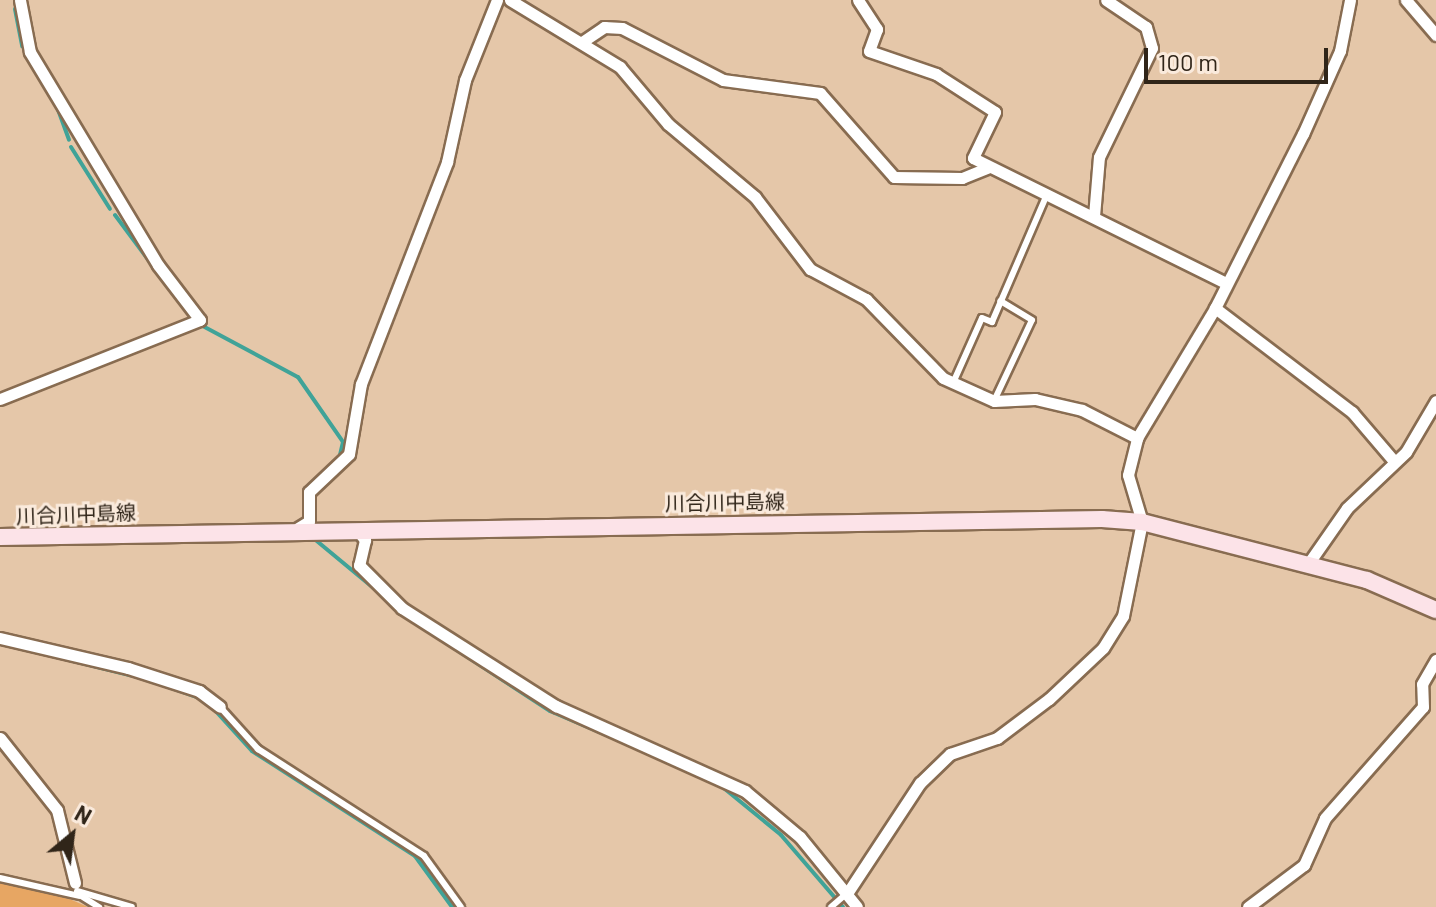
<!DOCTYPE html>
<meta charset="utf-8">
<style>
body{margin:0}
#map{position:relative;width:1436px;height:907px;overflow:hidden;background:#e5c7a9;font-family:Barlow,"Noto Sans JP",sans-serif}
div>[style]{position:absolute}
.green>*{inset:0;background:#e7a663}
.stream>*{height:4px;margin:-2px;padding:0 2px;transform-origin:2px;border-radius:2px;background:#40a398}
.roads{filter:drop-shadow(2px 0 #886c51) drop-shadow(-2px 0 #886c51) drop-shadow(0 2px #886c51) drop-shadow(0 -2px #886c51)}
.service>*{height:6px;margin:-3px;padding:0 3px;transform-origin:3px;border-radius:3px;background:#fff}
.minor>*{height:11px;margin:-5.5px;padding:0 5.5px;transform-origin:5.5px;border-radius:5.5px;background:#fff}
.secondary>*{height:16px;margin:-8px;padding:0 8px;transform-origin:8px;border-radius:8px;background:#fce3e8}
span{translate:-50% -50%;white-space:nowrap;text-align:center;line-height:1.15;-webkit-text-stroke:6px #faeadc;paint-order:stroke}
.street-label{font-size:20px;color:#302519}
.north{position:absolute;left:32px;top:795px;width:80px;height:80px;-webkit-text-stroke:6px #faeadc;paint-order:stroke;rotate:29deg;font-size:22px;font-weight:700;line-height:32px;text-align:center;color:#302519}
.north::after{content:'';display:block;margin:auto;width:28px;height:36px;background:#302519;clip-path:polygon(50% 0,100% 100%,50% 72%,0 100%)}
.scale{position:absolute;left:1144px;top:48px;width:184px;height:36px;box-sizing:border-box;border:4px solid #302519;border-top:0;padding-left:10px;font-size:24px;line-height:28px;white-space:nowrap;color:#302519;-webkit-text-stroke:6px #faeadc;paint-order:stroke}
</style>
<div id="map">
<div class="green">
<div style="clip-path:polygon(0 883px,65px 897px,88px 907px,0 907px)"></div>
</div>
<div class="stream">
<div style="left:15px;top:9px;width:38px;rotate:79deg"></div>
<div style="left:56px;top:104px;width:38px;rotate:70deg"></div>
<div style="left:71px;top:147px;width:73px;rotate:57.8deg"></div>
<div style="left:115px;top:215px;width:97px;rotate:53.4deg"></div>
<div style="left:199px;top:324px;width:112px;rotate:28.2deg"></div>
<div style="left:298px;top:377px;width:79px;rotate:55.3deg"></div>
<div style="left:343px;top:442px;width:17px;rotate:103deg"></div>
<div style="left:315px;top:497px;width:23px;rotate:90deg"></div>
<div style="left:312px;top:537px;width:85px;rotate:39.7deg"></div>
<div style="left:428px;top:631px;width:146px;rotate:33.3deg"></div>
<div style="left:550px;top:711px;width:82px;rotate:23.1deg"></div>
<div style="left:57px;top:657px;width:83px;rotate:13.9deg"></div>
<div style="left:169px;top:687px;width:35px;rotate:20deg"></div>
<div style="left:212px;top:707px;width:59px;rotate:47.7deg"></div>
<div style="left:252px;top:751px;width:194px;rotate:32.8deg"></div>
<div style="left:415px;top:856px;width:63px;rotate:54deg"></div>
<div style="left:720px;top:785px;width:79px;rotate:39.3deg"></div>
<div style="left:781px;top:835px;width:95px;rotate:49.3deg"></div>
</div>
<div class="roads">
<div class="service">
<div style="left:953px;top:383px;width:71px;rotate:-66deg"></div>
<div style="left:982px;top:318px;width:11px;rotate:22deg"></div>
<div style="left:992px;top:322px;width:139px;rotate:-66.7deg"></div>
<div style="left:994px;top:401px;width:89px;rotate:-64.9deg"></div>
<div style="left:1032px;top:320px;width:37px;rotate:-149deg"></div>
<div style="left:220px;top:707px;width:57px;rotate:47.9deg"></div>
<div style="left:258px;top:749px;width:197px;rotate:32.8deg"></div>
<div style="left:424px;top:856px;width:63px;rotate:54deg"></div>
<div style="left:0;top:878px;width:81px;rotate:12.8deg"></div>
<div style="left:77px;top:891px;width:57px;rotate:16.2deg"></div>
<div style="left:78px;top:894px;width:25px;rotate:32deg"></div>
<div style="left:831px;top:907px;width:20px;rotate:-41deg"></div>
</div>
<div class="minor">
<div style="left:510px;top:0;width:129px;rotate:31.3deg"></div>
<div style="left:620px;top:67px;width:75px;rotate:49.9deg"></div>
<div style="left:668px;top:124px;width:114px;rotate:40deg"></div>
<div style="left:755px;top:197px;width:91px;rotate:52.6deg"></div>
<div style="left:810px;top:269px;width:64px;rotate:28.2deg"></div>
<div style="left:866px;top:299px;width:110px;rotate:45.7deg"></div>
<div style="left:943px;top:378px;width:56px;rotate:24.3deg"></div>
<div style="left:994px;top:401px;width:41px;rotate:-2.8deg"></div>
<div style="left:1035px;top:399px;width:48px;rotate:13.2deg"></div>
<div style="left:1082px;top:410px;width:62px;rotate:27deg"></div>
<div style="left:858px;top:0;width:35px;rotate:57deg"></div>
<div style="left:877px;top:29px;width:23px;rotate:110deg"></div>
<div style="left:869px;top:51px;width:71px;rotate:18.9deg"></div>
<div style="left:936px;top:74px;width:70px;rotate:32.8deg"></div>
<div style="left:995px;top:112px;width:51px;rotate:115.6deg"></div>
<div style="left:973px;top:158px;width:282px;rotate:26.3deg"></div>
<div style="left:1406px;top:0;width:46px;rotate:49.4deg"></div>
<div style="left:582px;top:42px;width:27px;rotate:-34deg"></div>
<div style="left:604px;top:27px;width:18px;rotate:3deg"></div>
<div style="left:622px;top:28px;width:114px;rotate:27.2deg"></div>
<div style="left:723px;top:80px;width:98px;rotate:7.6deg"></div>
<div style="left:820px;top:93px;width:112px;rotate:48.6deg"></div>
<div style="left:894px;top:177px;width:68px;rotate:0.8deg"></div>
<div style="left:962px;top:178px;width:29px;rotate:-22deg"></div>
<div style="left:1094px;top:216px;width:59px;rotate:-85.2deg"></div>
<div style="left:1099px;top:157px;width:121px;rotate:-64.1deg"></div>
<div style="left:1152px;top:48px;width:22px;rotate:-106deg"></div>
<div style="left:1146px;top:27px;width:48px;rotate:-146deg"></div>
<div style="left:1215px;top:308px;width:172px;rotate:37.2deg"></div>
<div style="left:1352px;top:412px;width:63px;rotate:49.5deg"></div>
<div style="left:0;top:399px;width:215px;rotate:-21.6deg"></div>
<div style="left:200px;top:320px;width:69px;rotate:-127.4deg"></div>
<div style="left:158px;top:265px;width:249px;rotate:-121deg"></div>
<div style="left:30px;top:52px;width:53px;rotate:-100.9deg"></div>
<div style="left:298px;top:528px;width:13px;rotate:-32deg"></div>
<div style="left:309px;top:521px;width:29px;rotate:-90deg"></div>
<div style="left:309px;top:492px;width:55px;rotate:-43.5deg"></div>
<div style="left:349px;top:454px;width:71px;rotate:-80.3deg"></div>
<div style="left:361px;top:384px;width:238px;rotate:-68.8deg"></div>
<div style="left:447px;top:162px;width:84px;rotate:-77.6deg"></div>
<div style="left:465px;top:80px;width:86px;rotate:-68.2deg"></div>
<div style="left:357px;top:530px;width:13px;rotate:51deg"></div>
<div style="left:365px;top:540px;width:26px;rotate:103deg"></div>
<div style="left:359px;top:565px;width:61px;rotate:45deg"></div>
<div style="left:402px;top:608px;width:183px;rotate:32.5deg"></div>
<div style="left:556px;top:706px;width:207px;rotate:24.2deg"></div>
<div style="left:745px;top:791px;width:72px;rotate:39.9deg"></div>
<div style="left:800px;top:837px;width:90px;rotate:50.8deg"></div>
<div style="left:1308px;top:564px;width:68px;rotate:-55.1deg"></div>
<div style="left:1347px;top:508px;width:81px;rotate:-43.5deg"></div>
<div style="left:1406px;top:452px;width:59px;rotate:-59.5deg"></div>
<div style="left:0;top:638px;width:131px;rotate:13.2deg"></div>
<div style="left:128px;top:668px;width:75px;rotate:17.9deg"></div>
<div style="left:199px;top:691px;width:26px;rotate:37deg"></div>
<div style="left:0;top:738px;width:92px;rotate:51.6deg"></div>
<div style="left:57px;top:810px;width:75px;rotate:76.1deg"></div>
<div style="left:848px;top:892px;width:131px;rotate:-56.6deg"></div>
<div style="left:920px;top:783px;width:42px;rotate:-44deg"></div>
<div style="left:950px;top:754px;width:50px;rotate:-18.8deg"></div>
<div style="left:997px;top:738px;width:65px;rotate:-36.9deg"></div>
<div style="left:1049px;top:699px;width:74px;rotate:-43.4deg"></div>
<div style="left:1103px;top:648px;width:38px;rotate:-58deg"></div>
<div style="left:1123px;top:616px;width:96px;rotate:-78.6deg"></div>
<div style="left:1142px;top:522px;width:49px;rotate:-106.6deg"></div>
<div style="left:1128px;top:475px;width:38px;rotate:-76deg"></div>
<div style="left:1137px;top:438px;width:152px;rotate:-59deg"></div>
<div style="left:1215px;top:308px;width:195px;rotate:-63.2deg"></div>
<div style="left:1303px;top:134px;width:91px;rotate:-66deg"></div>
<div style="left:1340px;top:51px;width:52px;rotate:-78.9deg"></div>
<div style="left:1248px;top:907px;width:70px;rotate:-36.9deg"></div>
<div style="left:1304px;top:865px;width:51px;rotate:-65.9deg"></div>
<div style="left:1325px;top:818px;width:148px;rotate:-48.6deg"></div>
<div style="left:1423px;top:707px;width:23px;rotate:-92deg"></div>
<div style="left:1422px;top:684px;width:28px;rotate:-60deg"></div>
</div>
<div class="secondary">
<div style="left:0;top:537px;width:1102px;rotate:-0.94deg"></div>
<div style="left:1102px;top:519px;width:40px;rotate:4.3deg"></div>
<div style="left:1142px;top:522px;width:232px;rotate:14.5deg"></div>
<div style="left:1367px;top:580px;width:75px;rotate:23.5deg"></div>
</div>
</div>
<div class="street-label">
<span style="left:725px;top:502px;rotate:-1deg">川合川中島線</span>
<span style="left:76px;top:514px;rotate:-2deg">川合川中島線</span>
</div>
<div class="north">N</div>
<div class="scale">100 m</div>
</div>
